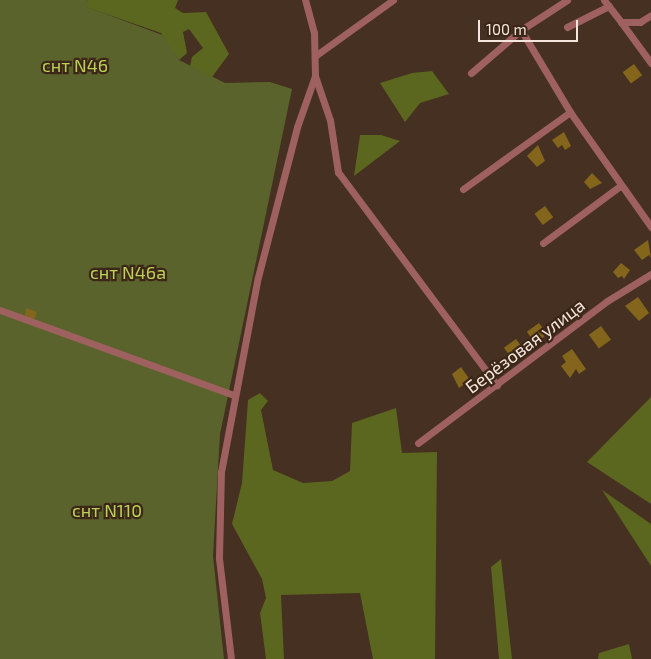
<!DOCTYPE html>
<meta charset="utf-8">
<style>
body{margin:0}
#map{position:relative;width:651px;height:659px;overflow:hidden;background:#463021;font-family:"Exo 2",sans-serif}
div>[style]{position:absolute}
.green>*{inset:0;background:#59632b}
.forest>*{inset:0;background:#5b661f}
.building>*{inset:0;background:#83651c;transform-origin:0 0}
.minor>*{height:7px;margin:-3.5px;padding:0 3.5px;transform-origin:3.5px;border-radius:3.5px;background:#9e615f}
span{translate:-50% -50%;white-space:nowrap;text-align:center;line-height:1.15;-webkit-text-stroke:4.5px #3b2617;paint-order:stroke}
.park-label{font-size:18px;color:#bbd156}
.street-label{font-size:18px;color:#f5e6dc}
.scale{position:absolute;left:478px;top:20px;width:100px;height:22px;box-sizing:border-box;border:2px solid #f5e6dc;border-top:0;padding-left:6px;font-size:15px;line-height:18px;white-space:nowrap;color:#f5e6dc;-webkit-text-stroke:4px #3b2617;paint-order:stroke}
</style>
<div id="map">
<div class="green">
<div style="clip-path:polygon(0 0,88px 0,87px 7px,165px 36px,179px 60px,225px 83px,270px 82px,292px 89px,220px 434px,213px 556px,224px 659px,0 659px)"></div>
</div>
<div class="forest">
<div style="clip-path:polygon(88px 0,178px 0,175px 8px,183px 13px,206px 12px,229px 54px,212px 77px,190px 66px,192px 57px,203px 48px,189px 29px,183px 32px,187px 53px,179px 60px,161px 33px,86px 7px)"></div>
<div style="clip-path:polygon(432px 71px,449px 94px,420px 103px,405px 122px,380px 83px,412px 73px)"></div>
<div style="clip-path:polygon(360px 135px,381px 135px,400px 141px,354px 176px)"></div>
<div style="clip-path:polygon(260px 393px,268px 401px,261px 410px,273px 470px,303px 483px,332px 481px,350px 471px,352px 423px,396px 408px,402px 453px,437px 452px,435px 659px,373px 659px,360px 593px,281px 595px,284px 659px,266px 659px,260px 613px,266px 598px,262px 579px,232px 524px,242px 483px,248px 400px)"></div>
<div style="clip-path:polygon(651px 397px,651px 504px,587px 462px)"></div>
<div style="clip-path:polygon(602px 490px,651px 524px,651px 566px)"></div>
<div style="clip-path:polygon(501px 559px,512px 659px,499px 659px,491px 567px)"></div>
<div style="clip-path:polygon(629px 644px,632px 659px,598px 659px,599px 653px)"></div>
</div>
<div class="building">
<div style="left:634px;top:64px;width:14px;height:14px;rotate:54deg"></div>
<div style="clip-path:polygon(564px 132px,571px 146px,565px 150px,562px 145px,558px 148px,552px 140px)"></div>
<div style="clip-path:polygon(538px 145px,545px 161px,537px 167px,527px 156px)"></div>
<div style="clip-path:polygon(592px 173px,602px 183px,590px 189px,584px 182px)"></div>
<div style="left:545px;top:206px;width:14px;height:13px;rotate:54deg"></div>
<div style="clip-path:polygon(648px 240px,651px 258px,649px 255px,642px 260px,634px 250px)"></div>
<div style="clip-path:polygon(621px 263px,630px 270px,624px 279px,622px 276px,618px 278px,613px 272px)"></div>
<div style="clip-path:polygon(638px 297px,649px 313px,639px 321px,625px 306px)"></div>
<div style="clip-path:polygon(26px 308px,37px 312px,34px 320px,25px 316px)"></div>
<div style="left:539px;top:323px;width:14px;height:15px;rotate:54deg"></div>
<div style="left:601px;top:326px;width:17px;height:15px;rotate:54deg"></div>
<div style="left:516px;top:339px;width:14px;height:15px;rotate:54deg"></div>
<div style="clip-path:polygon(572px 349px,586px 369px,579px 374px,576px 369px,570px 378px,561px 366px,566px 362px,562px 356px)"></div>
<div style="clip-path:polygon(461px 367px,470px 380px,459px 388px,452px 374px)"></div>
</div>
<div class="minor">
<div style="left:604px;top:0;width:28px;rotate:52deg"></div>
<div style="left:621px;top:22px;width:19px"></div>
<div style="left:640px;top:22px;width:13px;rotate:-32deg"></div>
<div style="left:621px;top:22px;width:51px;rotate:53.8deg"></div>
<div style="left:567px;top:27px;width:47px;rotate:-26.6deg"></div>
<div style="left:521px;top:30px;width:96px;rotate:59.1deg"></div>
<div style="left:570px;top:112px;width:141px;rotate:54.8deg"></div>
<div style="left:315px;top:56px;width:96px;rotate:-35.7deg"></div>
<div style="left:471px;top:73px;width:66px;rotate:-40.7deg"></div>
<div style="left:521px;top:30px;width:55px;rotate:-33.1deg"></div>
<div style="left:315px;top:76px;width:46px;rotate:71.2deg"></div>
<div style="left:330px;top:120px;width:53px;rotate:81.3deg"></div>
<div style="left:338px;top:172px;width:266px;rotate:53.3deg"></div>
<div style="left:463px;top:189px;width:132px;rotate:-35.7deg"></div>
<div style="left:543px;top:243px;width:96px;rotate:-36.5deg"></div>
<div style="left:0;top:310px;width:248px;rotate:20deg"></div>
<div style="left:418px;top:443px;width:236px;rotate:-36.9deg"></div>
<div style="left:607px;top:301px;width:52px;rotate:-31.5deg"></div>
<div style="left:231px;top:659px;width:102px;rotate:-96.8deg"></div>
<div style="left:219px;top:558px;width:86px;rotate:-88.7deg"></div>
<div style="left:221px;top:472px;width:198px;rotate:-79.3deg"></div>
<div style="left:258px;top:277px;width:155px;rotate:-75.4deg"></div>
<div style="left:297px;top:127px;width:54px;rotate:-70.6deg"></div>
<div style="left:315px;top:76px;width:43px;rotate:-91.3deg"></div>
<div style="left:314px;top:33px;width:34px;rotate:-105deg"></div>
</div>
<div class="park-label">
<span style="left:75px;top:65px">снт N46</span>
<span style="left:128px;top:272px">снт N46а</span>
<span style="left:107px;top:510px">снт N110</span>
</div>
<div class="street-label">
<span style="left:525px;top:346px;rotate:-37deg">Берёзовая улица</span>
</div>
<div class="scale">100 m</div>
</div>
